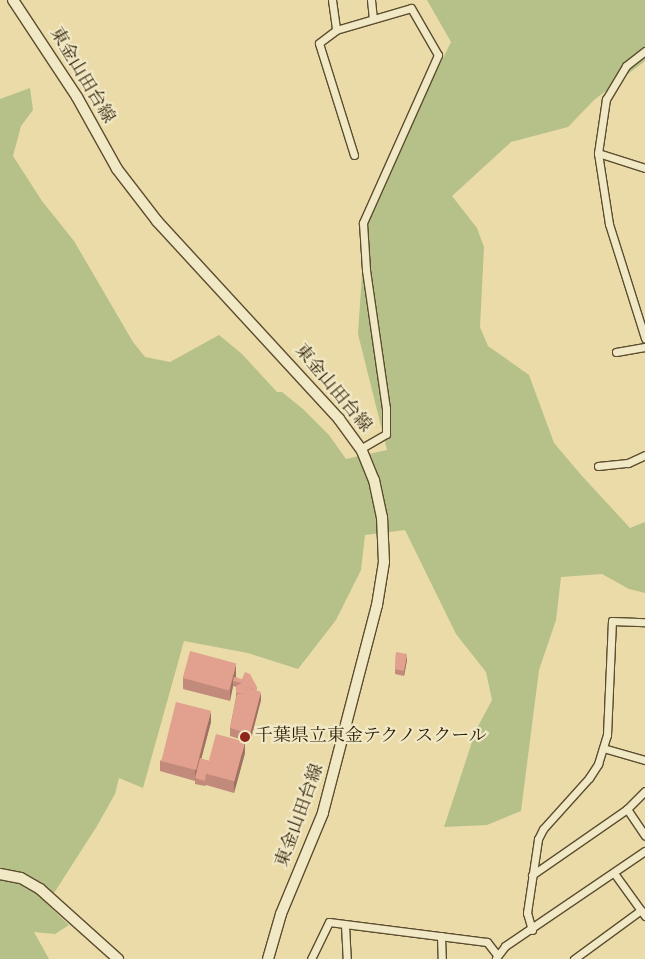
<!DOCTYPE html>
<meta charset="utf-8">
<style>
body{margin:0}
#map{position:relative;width:645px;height:959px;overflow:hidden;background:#eadba8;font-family:"IM FELL English","Noto Serif JP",serif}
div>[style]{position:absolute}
.green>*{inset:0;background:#b5c189}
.roads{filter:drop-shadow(1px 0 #5c4d2f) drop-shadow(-1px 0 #5c4d2f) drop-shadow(0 1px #5c4d2f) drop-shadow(0 -1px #5c4d2f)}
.street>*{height:7px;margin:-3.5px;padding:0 3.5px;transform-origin:3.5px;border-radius:3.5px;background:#f1e8c6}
.secondary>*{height:10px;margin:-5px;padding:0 5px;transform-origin:5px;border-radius:5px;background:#f1e8c6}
.wall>*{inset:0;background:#c28a7a}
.shaded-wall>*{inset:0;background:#9e7163}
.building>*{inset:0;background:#e2a18e;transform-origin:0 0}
.dots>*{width:14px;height:14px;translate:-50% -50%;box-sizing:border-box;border:2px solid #f1e8c6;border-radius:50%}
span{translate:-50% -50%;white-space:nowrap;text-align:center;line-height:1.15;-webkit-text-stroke:4.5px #f1e8c6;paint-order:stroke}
.street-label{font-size:18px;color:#2d1e07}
.poi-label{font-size:18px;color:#2d1e07}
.left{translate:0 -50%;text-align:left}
</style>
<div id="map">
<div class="green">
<div style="clip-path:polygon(427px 0,645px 0,645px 61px,594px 100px,568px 127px,511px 142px,452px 196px,477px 228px,484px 247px,480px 327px,488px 346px,529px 375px,554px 443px,582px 476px,630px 528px,645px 522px,645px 593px,629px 589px,602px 574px,561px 577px,556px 620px,539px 670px,521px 811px,487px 825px,444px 827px,476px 730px,492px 700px,486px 672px,456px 634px,405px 530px,365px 535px,361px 570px,336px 620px,298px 669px,248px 653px,184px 641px,143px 788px,119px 778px,115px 794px,97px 826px,47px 904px,69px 925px,55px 934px,34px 932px,49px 959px,0 959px,0 99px,30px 88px,33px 110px,21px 126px,13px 156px,42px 201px,74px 241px,133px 342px,145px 357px,170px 362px,219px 335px,242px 354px,277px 392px,282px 392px,303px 409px,329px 435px,346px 459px,387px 450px,358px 334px,366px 213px,451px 42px)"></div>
</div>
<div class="roads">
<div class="street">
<div style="left:332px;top:0;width:30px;rotate:82deg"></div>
<div style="left:371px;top:0;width:18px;rotate:84deg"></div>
<div style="left:645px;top:51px;width:24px;rotate:142deg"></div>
<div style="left:626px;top:66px;width:39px;rotate:121deg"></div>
<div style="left:606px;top:99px;width:55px;rotate:98.4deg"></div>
<div style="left:598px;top:153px;width:72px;rotate:81.2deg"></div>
<div style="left:609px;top:224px;width:120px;rotate:72.5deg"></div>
<div style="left:598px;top:153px;width:49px;rotate:17.7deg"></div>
<div style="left:354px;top:155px;width:117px;rotate:-107.4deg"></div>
<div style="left:319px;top:43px;width:21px;rotate:-37deg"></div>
<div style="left:336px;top:30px;width:78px;rotate:-16.3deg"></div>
<div style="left:411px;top:8px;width:54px;rotate:60.1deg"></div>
<div style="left:438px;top:55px;width:184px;rotate:114.1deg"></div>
<div style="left:363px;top:223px;width:47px;rotate:86.3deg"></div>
<div style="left:366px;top:270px;width:139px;rotate:81.8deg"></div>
<div style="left:386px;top:408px;width:26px;rotate:90deg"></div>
<div style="left:386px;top:434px;width:30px;rotate:150deg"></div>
<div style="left:616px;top:352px;width:29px;rotate:-10deg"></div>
<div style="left:598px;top:466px;width:30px;rotate:-6deg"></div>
<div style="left:628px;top:463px;width:19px;rotate:-25deg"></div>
<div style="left:603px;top:748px;width:44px;rotate:15.9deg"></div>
<div style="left:627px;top:809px;width:32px;rotate:56deg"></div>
<div style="left:614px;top:873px;width:53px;rotate:54.2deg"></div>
<div style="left:532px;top:875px;width:116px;rotate:-34.8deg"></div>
<div style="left:627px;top:809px;width:25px;rotate:-45deg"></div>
<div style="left:345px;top:925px;width:34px;rotate:87deg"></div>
<div style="left:532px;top:930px;width:18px;rotate:-106deg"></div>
<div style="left:527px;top:913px;width:75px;rotate:-81.5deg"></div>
<div style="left:538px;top:839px;width:11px;rotate:-63deg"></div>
<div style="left:543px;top:829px;width:69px;rotate:-48deg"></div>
<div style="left:589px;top:778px;width:17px;rotate:-57deg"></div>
<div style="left:598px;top:764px;width:30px;rotate:-73deg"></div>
<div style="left:607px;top:735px;width:114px;rotate:-87.5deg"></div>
<div style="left:612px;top:621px;width:33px;rotate:2deg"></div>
<div style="left:441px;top:936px;width:23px;rotate:88deg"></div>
<div style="left:496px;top:958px;width:15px;rotate:-53deg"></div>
<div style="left:505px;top:946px;width:169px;rotate:-34.2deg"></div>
<div style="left:311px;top:959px;width:41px;rotate:-64.1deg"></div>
<div style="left:329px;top:922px;width:159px;rotate:7.2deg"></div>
<div style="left:487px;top:942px;width:16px;rotate:52deg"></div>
<div style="left:574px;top:959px;width:83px;rotate:-36.2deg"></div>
</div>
<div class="secondary">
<div style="left:13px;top:0;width:116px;rotate:56.6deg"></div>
<div style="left:77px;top:97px;width:82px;rotate:60.9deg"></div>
<div style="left:117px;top:169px;width:66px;rotate:52.4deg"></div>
<div style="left:157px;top:221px;width:269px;rotate:47.4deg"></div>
<div style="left:339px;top:419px;width:39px;rotate:54deg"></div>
<div style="left:362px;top:451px;width:31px;rotate:68deg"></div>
<div style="left:374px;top:480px;width:38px;rotate:78deg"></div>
<div style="left:382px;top:517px;width:45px;rotate:87.5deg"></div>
<div style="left:384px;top:562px;width:44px;rotate:99.2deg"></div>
<div style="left:377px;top:605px;width:215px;rotate:104.6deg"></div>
<div style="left:323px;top:813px;width:109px;rotate:112.6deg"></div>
<div style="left:281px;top:914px;width:47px;rotate:106.1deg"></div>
<div style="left:0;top:874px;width:21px;rotate:11deg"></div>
<div style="left:21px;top:878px;width:22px;rotate:30deg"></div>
<div style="left:40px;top:889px;width:105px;rotate:41.9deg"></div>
</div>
</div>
<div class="wall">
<div style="clip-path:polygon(396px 652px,407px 660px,404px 676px,395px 674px)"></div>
<div style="clip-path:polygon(236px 674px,236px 677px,257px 691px,261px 700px,250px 742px,230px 736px,230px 728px,236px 697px,236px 687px,233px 686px,230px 701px,183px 689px,183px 678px)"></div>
<div style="clip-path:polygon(211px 722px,201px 759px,209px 761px,245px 753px,234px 793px,206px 785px,205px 786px,195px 784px,195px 781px,160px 771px,160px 761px)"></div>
</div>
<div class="shaded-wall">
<div style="clip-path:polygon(407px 654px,407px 660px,404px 676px,404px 671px)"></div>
<div style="clip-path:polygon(236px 663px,236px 674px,235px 681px,233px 681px,233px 686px,230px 701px,230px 690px)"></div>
<div style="clip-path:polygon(261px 692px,261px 700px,250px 742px,250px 734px)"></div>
<div style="clip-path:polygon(211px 711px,211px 722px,196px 779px,195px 778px,195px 770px)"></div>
<div style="clip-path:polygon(245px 742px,245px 753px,234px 793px,234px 782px)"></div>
</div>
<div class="building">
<div style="left:190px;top:651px;width:48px;height:28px;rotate:15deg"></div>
<div style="clip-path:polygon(396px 652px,407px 654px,404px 671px,395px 669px)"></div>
<div style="clip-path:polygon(245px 672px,250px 674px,257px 687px,257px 690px,246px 687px,245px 693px,236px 693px,236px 686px,242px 683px,233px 681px,234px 677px,242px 679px)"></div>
<div style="clip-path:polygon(246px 687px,261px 692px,250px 734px,230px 728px,237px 694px,245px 693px)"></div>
<div style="left:176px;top:702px;width:36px;height:61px;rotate:14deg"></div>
<div style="left:216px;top:734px;width:30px;height:41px;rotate:15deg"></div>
<div style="clip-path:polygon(200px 758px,209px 761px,206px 774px,205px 781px,195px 778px)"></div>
</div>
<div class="dots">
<div style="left:245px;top:737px;background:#8f2418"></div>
</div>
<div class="street-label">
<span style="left:81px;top:76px;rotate:59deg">東金山田台線</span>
<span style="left:332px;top:389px;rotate:50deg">東金山田台線</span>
<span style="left:301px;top:816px;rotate:-70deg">東金山田台線</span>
</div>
<div class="poi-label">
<span class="left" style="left:255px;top:737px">千葉県立東金テクノスクール</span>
</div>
</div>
